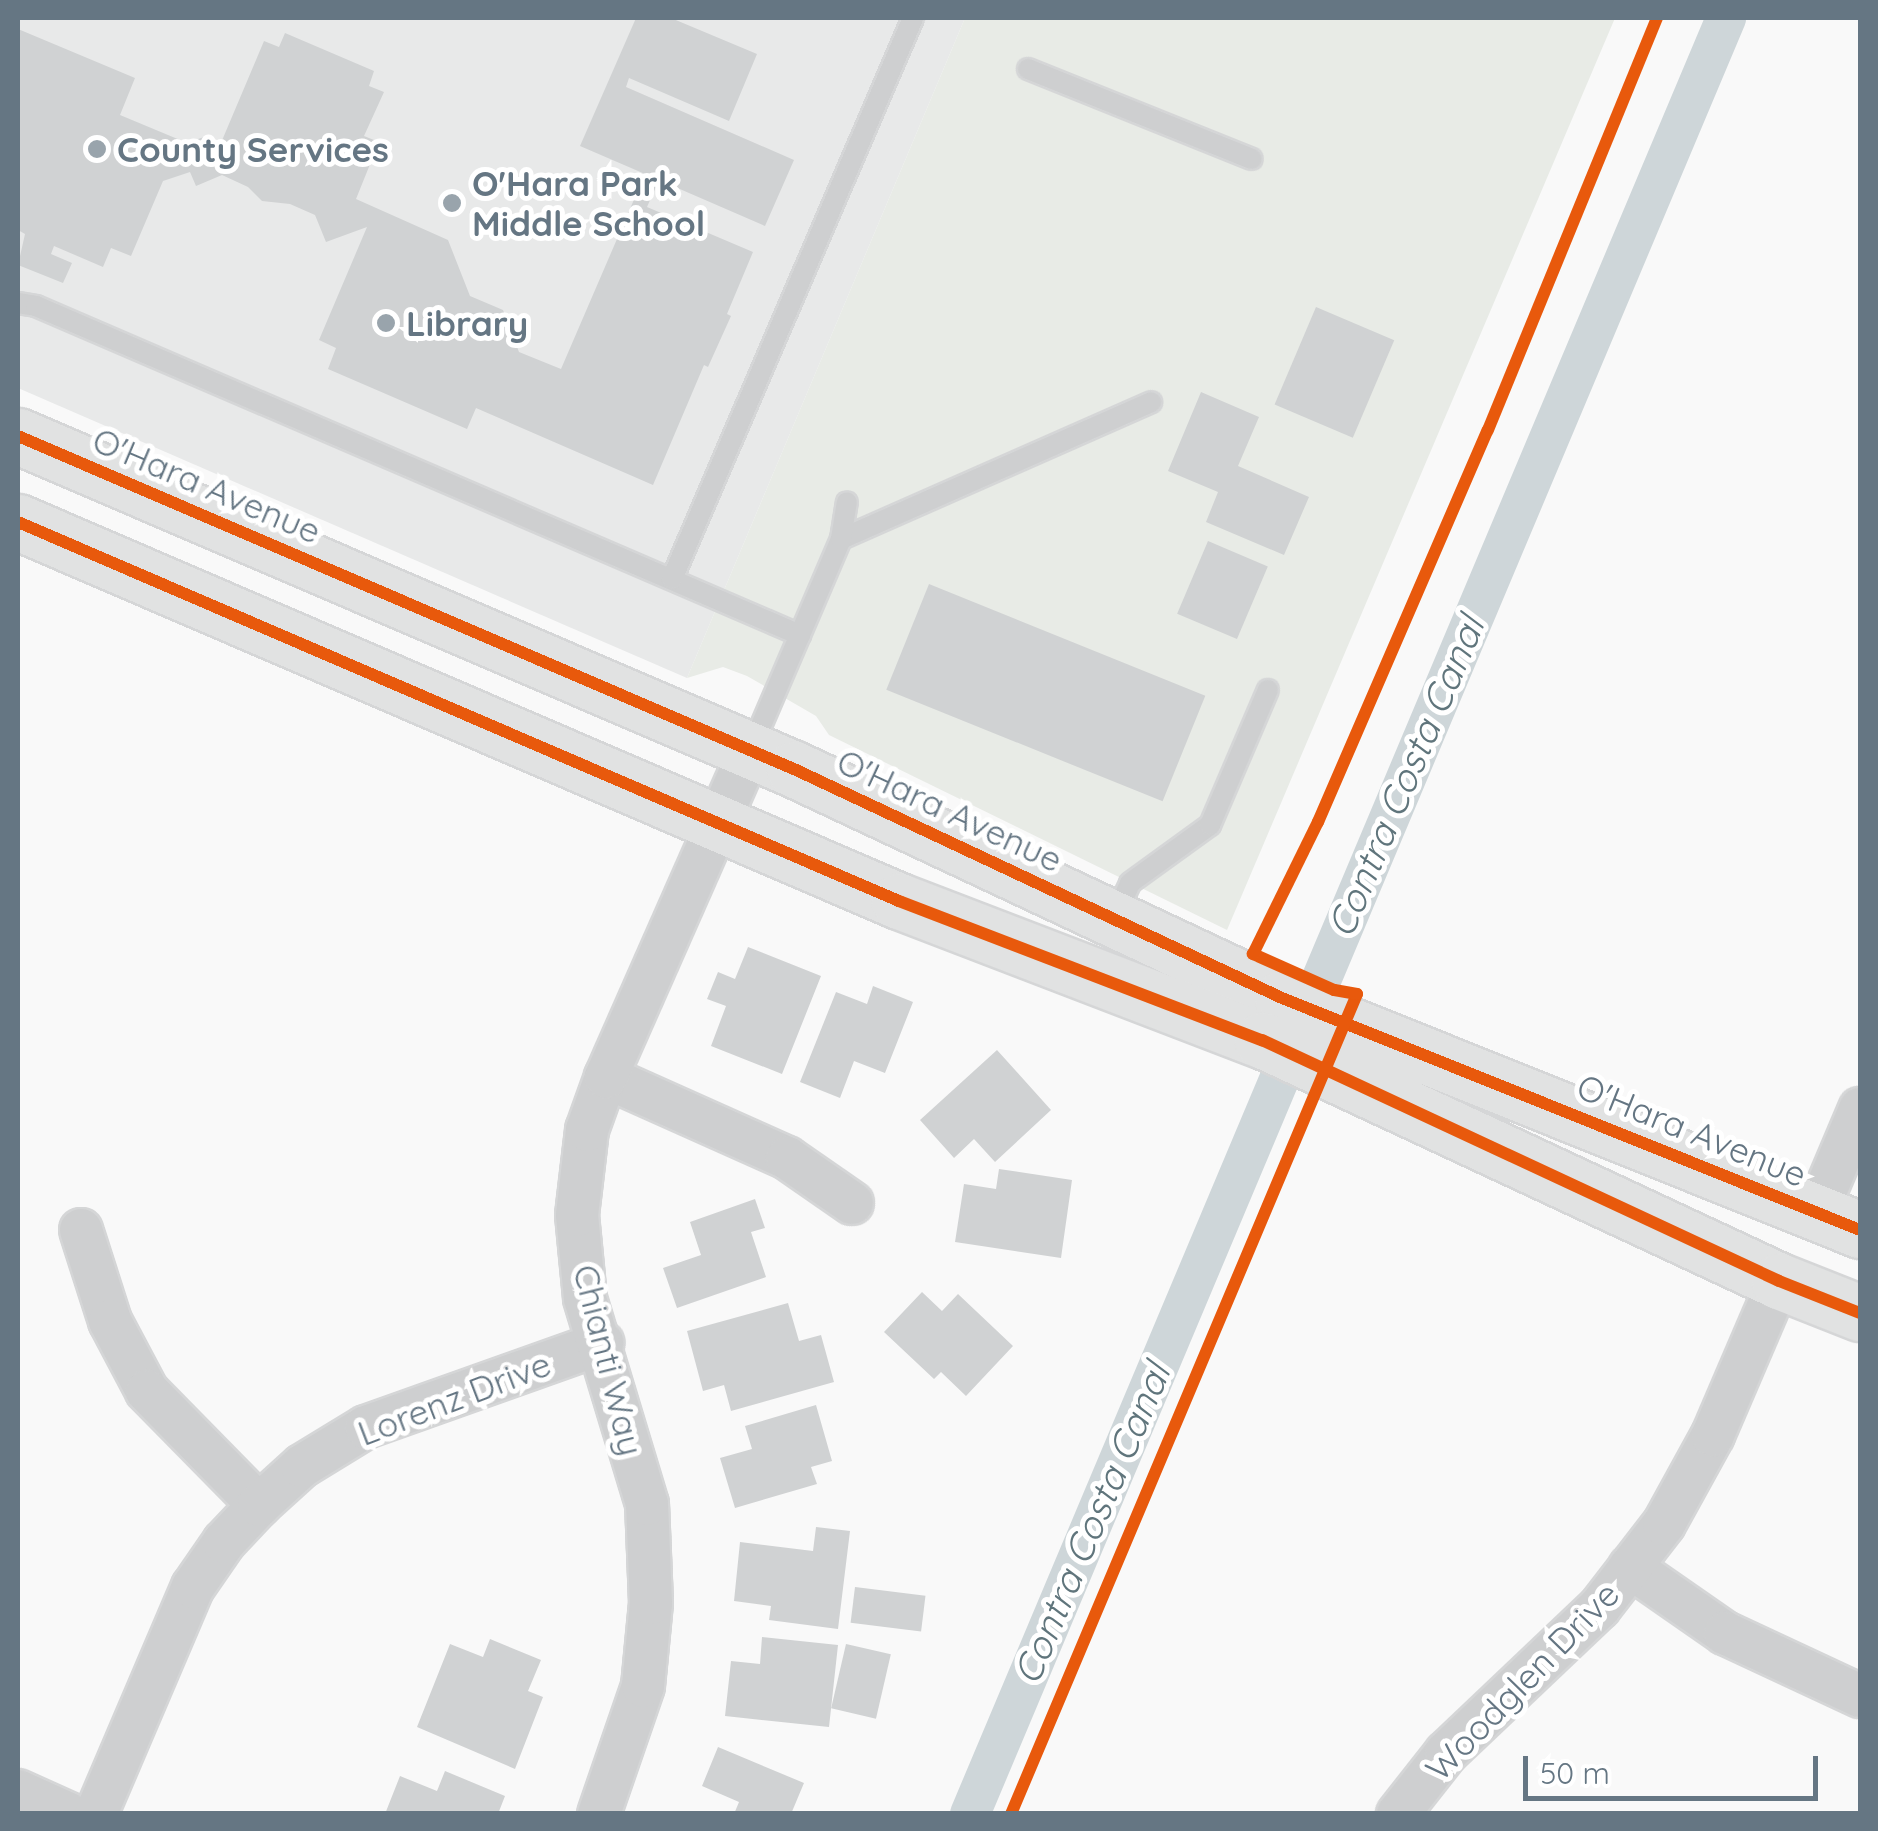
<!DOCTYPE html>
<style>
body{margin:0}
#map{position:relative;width:1878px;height:1831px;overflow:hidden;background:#f9f9f9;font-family:Quicksand,sans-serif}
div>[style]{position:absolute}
.built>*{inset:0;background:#e8e9e9}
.green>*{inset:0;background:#e8ebe6}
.canal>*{height:40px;margin:-20px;padding:0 20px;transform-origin:20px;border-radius:20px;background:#ced6d9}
.building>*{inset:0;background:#d0d2d3;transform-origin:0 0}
.roads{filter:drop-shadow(2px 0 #d5d6d7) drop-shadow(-2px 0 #d5d6d7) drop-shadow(0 2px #d5d6d7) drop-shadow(0 -2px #d5d6d7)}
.service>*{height:20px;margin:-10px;padding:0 10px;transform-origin:10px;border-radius:10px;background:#cecfd0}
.minor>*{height:42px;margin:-21px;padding:0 21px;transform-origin:21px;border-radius:21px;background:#cecfd0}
.secondary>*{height:55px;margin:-27.5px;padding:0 27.5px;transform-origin:27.5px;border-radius:27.5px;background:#e1e2e2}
.cycleway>*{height:12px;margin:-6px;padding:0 6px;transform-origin:6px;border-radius:6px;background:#e8590c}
.dots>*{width:28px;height:28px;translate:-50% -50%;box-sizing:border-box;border:5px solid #fff;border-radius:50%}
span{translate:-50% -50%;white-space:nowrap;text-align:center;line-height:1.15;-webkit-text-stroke:10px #fff;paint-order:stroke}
.poi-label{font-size:35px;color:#657683;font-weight:700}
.left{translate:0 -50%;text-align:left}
.street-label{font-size:35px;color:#657683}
.water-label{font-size:38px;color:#60757c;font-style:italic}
.frame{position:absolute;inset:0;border:20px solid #657683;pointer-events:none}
.scale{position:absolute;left:1523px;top:1756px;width:295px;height:45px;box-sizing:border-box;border:5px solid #657683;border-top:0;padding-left:12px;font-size:30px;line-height:35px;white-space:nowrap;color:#657683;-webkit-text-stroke:8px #fff;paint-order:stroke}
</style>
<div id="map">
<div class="built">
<div style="clip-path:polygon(18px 18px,965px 18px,687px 678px,18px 388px)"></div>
</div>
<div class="green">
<div style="clip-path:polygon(965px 18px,1615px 18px,1227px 930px,829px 735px,816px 716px,747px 676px,723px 667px,687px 678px)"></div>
</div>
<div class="canal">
<div style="left:970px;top:1814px;width:1949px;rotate:-67.17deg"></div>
</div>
<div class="building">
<div style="clip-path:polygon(636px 18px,671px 18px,757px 54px,729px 121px,629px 78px,626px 87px,794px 160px,765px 226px,659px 180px,647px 207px,753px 252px,727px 314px,731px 316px,708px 367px,704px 365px,653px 485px,476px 408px,467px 429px,328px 369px,336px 348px,319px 340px,367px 227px,326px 242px,315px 215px,290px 204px,262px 201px,248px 187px,222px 175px,196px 186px,190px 172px,163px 181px,131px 256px,111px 248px,103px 267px,54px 246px,51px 254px,72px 263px,63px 283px,18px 265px,25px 234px,18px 230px,18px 29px,135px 78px,120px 115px,180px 140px,173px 157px,182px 154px,180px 145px,207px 136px,215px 157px,264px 41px,279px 47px,285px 33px,374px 71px,369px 86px,384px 92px,364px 136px,379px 142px,356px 199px,448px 240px,470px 296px,503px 310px,519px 352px,561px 369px,645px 174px,580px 146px)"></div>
<div style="left:1316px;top:307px;width:85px;height:106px;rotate:23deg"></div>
<div style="clip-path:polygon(1201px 392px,1259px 417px,1238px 466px,1309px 497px,1284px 555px,1206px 522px,1218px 492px,1168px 471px)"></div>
<div style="left:1208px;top:541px;width:65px;height:79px;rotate:23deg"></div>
<div style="left:929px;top:584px;width:298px;height:114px;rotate:22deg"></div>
<div style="clip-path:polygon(748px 947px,821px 976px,782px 1074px,711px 1046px,726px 1006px,707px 999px,718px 972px,735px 979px)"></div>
<div style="clip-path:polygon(873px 986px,913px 1002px,885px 1073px,854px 1061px,840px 1098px,800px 1082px,836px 992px,867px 1004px)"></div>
<div style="clip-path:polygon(997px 1050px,1051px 1110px,995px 1162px,974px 1139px,954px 1158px,920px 1120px)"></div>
<div style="clip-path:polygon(999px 1169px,1072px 1180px,1061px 1258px,955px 1242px,964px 1184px,996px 1189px)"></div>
<div style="clip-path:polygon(755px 1199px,765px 1228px,751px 1232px,766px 1277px,677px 1308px,663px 1268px,701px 1255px,690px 1222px)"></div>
<div style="clip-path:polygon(922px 1292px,942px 1311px,958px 1294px,1013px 1346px,966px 1396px,941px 1372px,934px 1379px,884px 1332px)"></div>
<div style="clip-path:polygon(788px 1303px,799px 1341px,821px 1335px,834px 1382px,731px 1411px,724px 1385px,703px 1391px,687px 1331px)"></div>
<div style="clip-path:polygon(816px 1405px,832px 1461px,811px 1467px,817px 1484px,735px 1508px,720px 1458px,752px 1449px,745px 1426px)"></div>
<div style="clip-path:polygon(816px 1527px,850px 1531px,838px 1629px,769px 1620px,771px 1606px,734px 1601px,740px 1542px,813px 1551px)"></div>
<div style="left:855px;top:1587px;width:71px;height:36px;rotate:7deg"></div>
<div style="clip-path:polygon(762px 1637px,838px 1645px,829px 1727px,725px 1716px,731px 1661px,760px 1664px)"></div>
<div style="clip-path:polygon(490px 1639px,541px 1660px,528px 1691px,543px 1697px,515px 1769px,417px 1727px,450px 1644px,483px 1657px)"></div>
<div style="left:846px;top:1644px;width:46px;height:66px;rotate:13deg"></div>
<div style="clip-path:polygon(718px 1747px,804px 1783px,791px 1814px,734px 1814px,739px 1802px,702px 1786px)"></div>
<div style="clip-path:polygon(445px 1771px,505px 1796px,498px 1814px,385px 1814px,400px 1776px,437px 1791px)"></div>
</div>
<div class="roads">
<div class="service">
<div style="left:1028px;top:69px;width:241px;rotate:21.9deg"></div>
<div style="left:18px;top:303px;width:18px;rotate:9deg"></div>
<div style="left:36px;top:306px;width:832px;rotate:23.3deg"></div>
<div style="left:841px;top:539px;width:339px;rotate:-23.8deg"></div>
<div style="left:672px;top:579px;width:611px;rotate:-66.75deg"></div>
<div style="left:751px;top:749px;width:228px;rotate:-66.8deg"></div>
<div style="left:841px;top:539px;width:37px;rotate:-81deg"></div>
<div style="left:1114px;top:918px;width:38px;rotate:-65deg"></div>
<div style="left:1130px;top:883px;width:99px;rotate:-35.9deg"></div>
<div style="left:1210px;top:825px;width:147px;rotate:-66.8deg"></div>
</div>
<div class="minor">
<div style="left:606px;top:1077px;width:198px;rotate:24.1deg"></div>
<div style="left:787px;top:1158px;width:79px;rotate:34.7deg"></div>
<div style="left:1817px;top:1211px;width:111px;rotate:-67.1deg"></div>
<div style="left:81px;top:1230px;width:96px;rotate:72.3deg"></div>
<div style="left:110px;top:1321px;width:79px;rotate:62.1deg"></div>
<div style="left:147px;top:1391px;width:160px;rotate:45.5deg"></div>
<div style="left:1630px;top:1567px;width:116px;rotate:34.8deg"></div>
<div style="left:1725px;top:1633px;width:149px;rotate:25deg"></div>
<div style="left:18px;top:1791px;width:56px;rotate:24.3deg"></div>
<div style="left:96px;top:1814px;width:247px;rotate:-66.9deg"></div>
<div style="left:193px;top:1587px;width:55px;rotate:-55.4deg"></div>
<div style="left:224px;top:1542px;width:51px;rotate:-46.6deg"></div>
<div style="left:259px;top:1505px;width:58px;rotate:-42.2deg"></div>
<div style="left:302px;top:1466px;width:75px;rotate:-31.4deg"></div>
<div style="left:366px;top:1427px;width:251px;rotate:-19.6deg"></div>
<div style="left:599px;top:1814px;width:135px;rotate:-71deg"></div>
<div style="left:643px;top:1686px;width:83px;rotate:-84.5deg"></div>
<div style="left:651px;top:1603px;width:99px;rotate:-92.3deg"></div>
<div style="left:647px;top:1504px;width:215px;rotate:-106.8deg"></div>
<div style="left:585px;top:1298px;width:83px;rotate:-95.5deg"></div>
<div style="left:577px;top:1215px;width:86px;rotate:-83.3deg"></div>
<div style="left:587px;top:1130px;width:56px;rotate:-70.3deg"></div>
<div style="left:606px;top:1077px;width:356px;rotate:-66.2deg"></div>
<div style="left:1398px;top:1814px;width:78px;rotate:-51.8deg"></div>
<div style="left:1446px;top:1753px;width:211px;rotate:-43.5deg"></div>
<div style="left:1599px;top:1608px;width:106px;rotate:-52.3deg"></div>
<div style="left:1664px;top:1524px;width:102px;rotate:-61.2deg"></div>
<div style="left:1713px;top:1435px;width:168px;rotate:-66.8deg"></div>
</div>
<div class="secondary">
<div style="left:18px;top:436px;width:844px;rotate:23.23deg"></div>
<div style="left:794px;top:769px;width:539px;rotate:25.14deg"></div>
<div style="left:1282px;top:998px;width:623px;rotate:21.87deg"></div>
<div style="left:18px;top:522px;width:959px;rotate:23.28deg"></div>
<div style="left:899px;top:901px;width:389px;rotate:21deg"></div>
<div style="left:1262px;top:1040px;width:570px;rotate:24.99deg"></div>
<div style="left:1779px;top:1281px;width:87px;rotate:21.6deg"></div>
</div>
</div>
<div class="cycleway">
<div style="left:18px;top:436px;width:844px;rotate:23.23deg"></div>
<div style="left:794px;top:769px;width:539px;rotate:25.14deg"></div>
<div style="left:1282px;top:998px;width:623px;rotate:21.87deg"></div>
<div style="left:18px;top:522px;width:959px;rotate:23.28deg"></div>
<div style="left:899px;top:901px;width:389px;rotate:21deg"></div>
<div style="left:1262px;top:1040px;width:570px;rotate:24.99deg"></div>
<div style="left:1779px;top:1281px;width:87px;rotate:21.6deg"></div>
<div style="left:1011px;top:1814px;width:890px;rotate:-67.12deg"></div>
<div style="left:1357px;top:994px;width:23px;rotate:-170deg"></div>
<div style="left:1334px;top:990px;width:89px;rotate:-156deg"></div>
<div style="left:1253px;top:954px;width:147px;rotate:-63.8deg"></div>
<div style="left:1318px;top:822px;width:427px;rotate:-66.6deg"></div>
<div style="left:1488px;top:430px;width:445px;rotate:-67.7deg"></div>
</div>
<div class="dots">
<div style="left:97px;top:149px;background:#99a4ac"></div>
<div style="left:452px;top:203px;background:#99a4ac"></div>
<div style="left:386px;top:323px;background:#99a4ac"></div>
</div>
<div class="poi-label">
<span class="left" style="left:117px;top:149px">County Services</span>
<span class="left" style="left:472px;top:203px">O'Hara Park<br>Middle School</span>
<span class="left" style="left:406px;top:323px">Library</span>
</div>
<div class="street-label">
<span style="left:207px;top:485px;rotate:23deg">O'Hara Avenue</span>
<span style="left:950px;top:810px;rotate:25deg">O'Hara Avenue</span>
<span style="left:1692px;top:1130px;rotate:22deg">O'Hara Avenue</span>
<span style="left:609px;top:1360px;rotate:76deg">Chianti Way</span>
<span style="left:454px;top:1398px;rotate:-21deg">Lorenz Drive</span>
<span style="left:1522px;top:1681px;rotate:-46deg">Woodglen Drive</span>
</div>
<div class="water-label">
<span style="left:1406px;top:777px;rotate:-67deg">Contra Costa Canal</span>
<span style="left:1092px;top:1524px;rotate:-67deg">Contra Costa Canal</span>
</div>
<div class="frame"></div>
<div class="scale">50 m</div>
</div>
